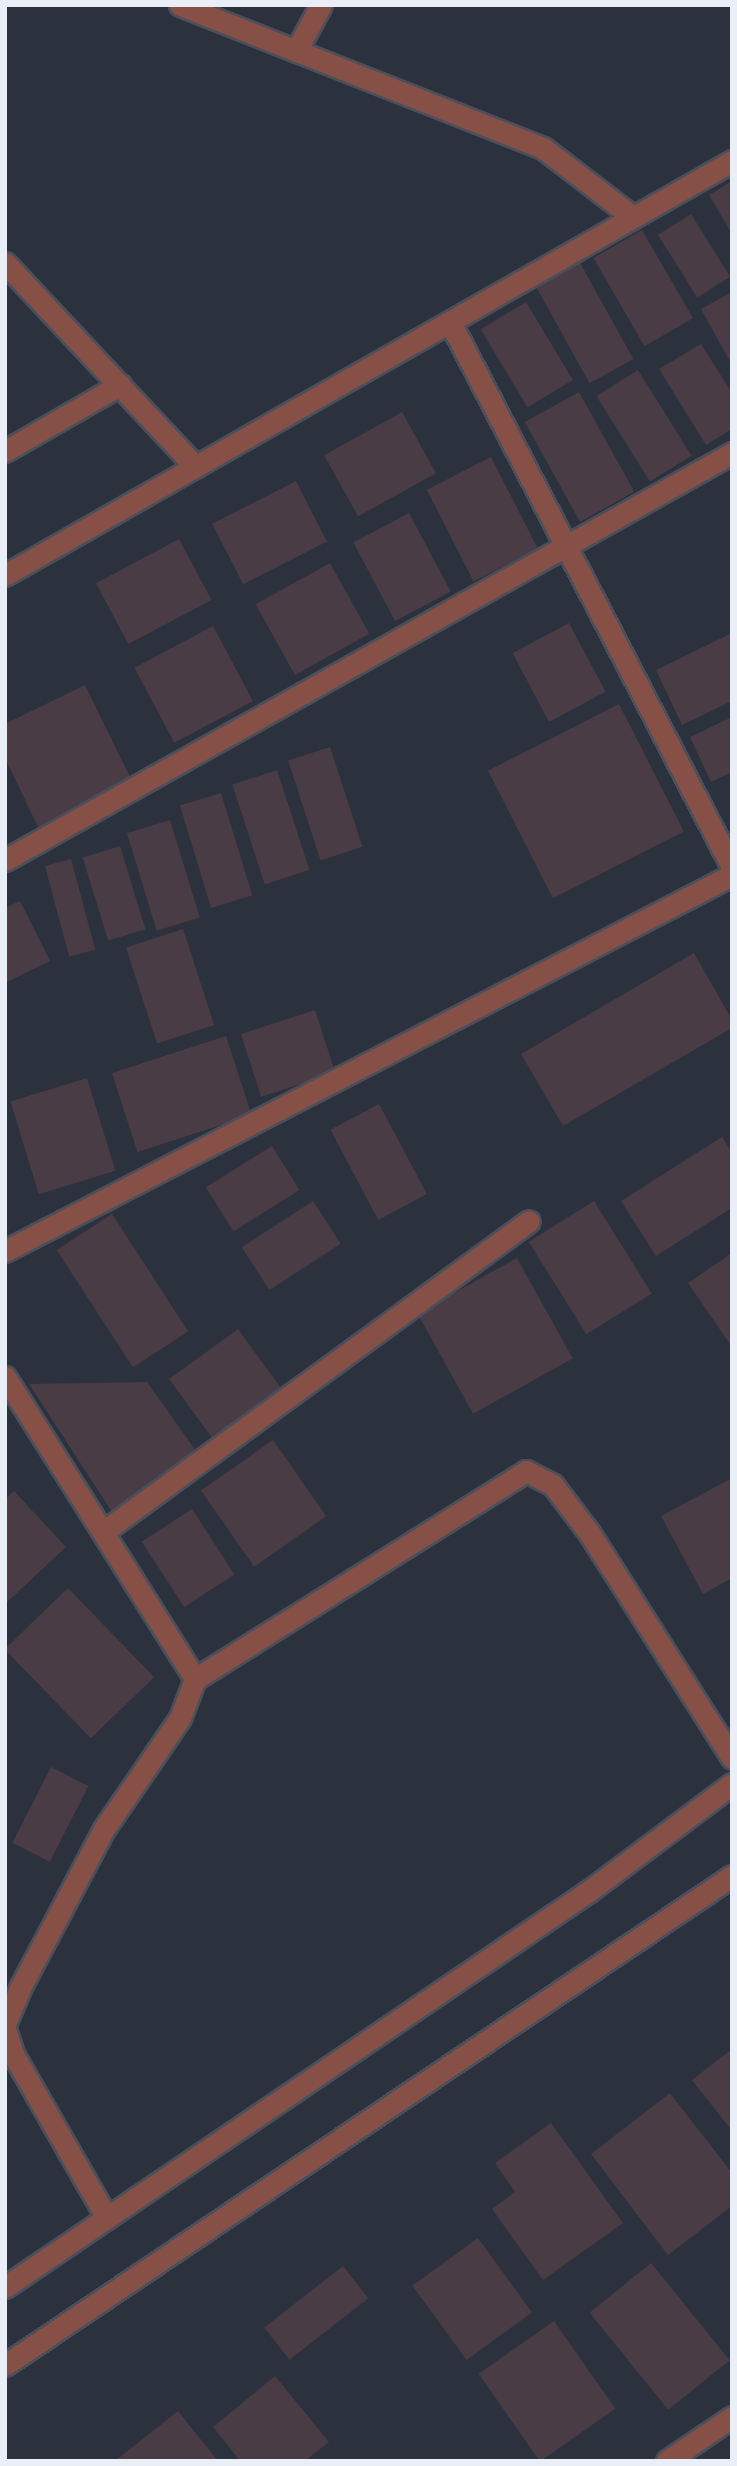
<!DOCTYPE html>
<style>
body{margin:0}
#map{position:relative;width:737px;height:2466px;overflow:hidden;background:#2b313d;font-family:"Fira Sans Condensed",sans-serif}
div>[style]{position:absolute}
.building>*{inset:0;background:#4a3c45;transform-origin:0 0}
.roads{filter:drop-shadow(2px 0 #4a4f5b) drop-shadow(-2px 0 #4a4f5b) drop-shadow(0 2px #4a4f5b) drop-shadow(0 -2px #4a4f5b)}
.minor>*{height:21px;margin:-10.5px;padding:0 10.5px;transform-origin:10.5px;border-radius:10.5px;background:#875046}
span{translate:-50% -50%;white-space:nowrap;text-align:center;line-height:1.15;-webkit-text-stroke:7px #2b313d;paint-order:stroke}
.frame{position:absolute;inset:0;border:7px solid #eaeef6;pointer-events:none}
</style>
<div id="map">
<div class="building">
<div style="clip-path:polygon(732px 181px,732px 234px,709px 195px)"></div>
<div style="left:691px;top:214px;width:74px;height:39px;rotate:58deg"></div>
<div style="left:642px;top:230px;width:102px;height:56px;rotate:60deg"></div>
<div style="left:579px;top:261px;width:112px;height:50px;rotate:61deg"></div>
<div style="clip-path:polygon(732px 292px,732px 365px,701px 309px)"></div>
<div style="left:526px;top:302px;width:91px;height:53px;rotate:59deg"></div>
<div style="clip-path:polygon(701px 344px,732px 393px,732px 429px,706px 445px,659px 369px)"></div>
<div style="left:638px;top:370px;width:101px;height:49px;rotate:58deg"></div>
<div style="left:579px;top:392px;width:114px;height:62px;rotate:61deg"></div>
<div style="left:402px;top:412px;width:70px;height:89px;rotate:61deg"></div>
<div style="left:491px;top:457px;width:103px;height:72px;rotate:63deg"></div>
<div style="left:296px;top:481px;width:68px;height:94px;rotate:63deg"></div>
<div style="left:409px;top:513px;width:89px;height:63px;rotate:62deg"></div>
<div style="left:179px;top:539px;width:69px;height:94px;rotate:62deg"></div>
<div style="left:330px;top:563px;width:81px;height:85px;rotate:61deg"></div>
<div style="left:569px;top:623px;width:78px;height:64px;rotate:62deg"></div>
<div style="left:213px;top:626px;width:85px;height:89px;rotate:62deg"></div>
<div style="clip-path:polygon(732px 633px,732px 701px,682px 725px,656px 670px)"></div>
<div style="clip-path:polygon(85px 685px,133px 783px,39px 829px,5px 758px,5px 724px)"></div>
<div style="left:619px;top:704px;width:143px;height:147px;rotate:63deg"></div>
<div style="clip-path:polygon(732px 717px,732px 772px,711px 782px,690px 737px)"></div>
<div style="left:330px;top:747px;width:105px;height:44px;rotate:72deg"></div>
<div style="left:277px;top:770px;width:105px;height:47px;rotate:72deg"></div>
<div style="left:221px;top:793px;width:107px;height:43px;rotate:73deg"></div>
<div style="left:170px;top:820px;width:102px;height:45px;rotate:73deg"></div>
<div style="left:120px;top:846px;width:87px;height:39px;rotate:73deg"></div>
<div style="left:71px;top:859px;width:94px;height:27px;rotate:75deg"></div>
<div style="clip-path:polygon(20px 901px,50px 961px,5px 983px,5px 908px)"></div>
<div style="left:183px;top:929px;width:101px;height:60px;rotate:72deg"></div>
<div style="clip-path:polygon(694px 953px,732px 1020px,732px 1028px,563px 1126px,521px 1054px)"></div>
<div style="left:315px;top:1010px;width:66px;height:78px;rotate:72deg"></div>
<div style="left:226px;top:1036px;width:83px;height:120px;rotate:72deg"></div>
<div style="left:87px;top:1078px;width:97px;height:80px;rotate:73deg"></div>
<div style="left:379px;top:1104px;width:102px;height:55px;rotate:62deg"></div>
<div style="clip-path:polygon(722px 1137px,732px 1152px,732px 1208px,656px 1256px,621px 1201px)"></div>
<div style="left:272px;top:1146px;width:52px;height:78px;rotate:58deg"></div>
<div style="left:313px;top:1201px;width:51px;height:85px;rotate:57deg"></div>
<div style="left:594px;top:1201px;width:109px;height:77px;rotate:58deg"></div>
<div style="left:112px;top:1214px;width:140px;height:66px;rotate:57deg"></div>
<div style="clip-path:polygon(732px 1253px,732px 1347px,688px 1283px)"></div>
<div style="left:517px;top:1258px;width:115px;height:114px;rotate:61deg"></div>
<div style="left:238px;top:1329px;width:74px;height:85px;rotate:54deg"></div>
<div style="clip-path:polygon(147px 1382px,199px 1455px,112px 1512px,29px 1384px)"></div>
<div style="left:273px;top:1440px;width:93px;height:88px;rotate:55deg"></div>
<div style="clip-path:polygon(732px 1478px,732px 1578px,703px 1594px,661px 1516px)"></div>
<div style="clip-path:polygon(14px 1491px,66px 1547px,5px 1604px,5px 1499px)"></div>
<div style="left:192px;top:1509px;width:78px;height:60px;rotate:57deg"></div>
<div style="left:68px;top:1588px;width:124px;height:88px;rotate:46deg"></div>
<div style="left:51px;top:1767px;width:42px;height:85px;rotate:27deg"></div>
<div style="clip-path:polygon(732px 2049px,732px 2131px,692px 2080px)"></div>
<div style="clip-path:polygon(670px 2093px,732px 2173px,732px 2206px,668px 2255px,591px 2154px)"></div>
<div style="clip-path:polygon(551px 2123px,623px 2223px,543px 2280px,492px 2209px,515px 2192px,495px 2163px)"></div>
<div style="left:478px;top:2238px;width:92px;height:81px;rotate:54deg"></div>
<div style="left:651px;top:2263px;width:125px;height:79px;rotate:51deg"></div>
<div style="left:343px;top:2266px;width:41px;height:100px;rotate:52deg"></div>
<div style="left:554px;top:2321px;width:107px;height:92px;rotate:55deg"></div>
<div style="clip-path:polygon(275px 2376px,329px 2442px,305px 2461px,240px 2461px,213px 2427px)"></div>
<div style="clip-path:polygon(178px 2411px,218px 2461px,115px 2461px)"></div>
</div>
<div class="roads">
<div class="minor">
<div style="left:180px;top:5px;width:390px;rotate:21.5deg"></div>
<div style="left:543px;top:148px;width:113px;rotate:37.5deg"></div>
<div style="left:296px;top:51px;width:52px;rotate:-61.5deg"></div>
<div style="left:5px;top:263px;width:279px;rotate:46.9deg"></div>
<div style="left:450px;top:322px;width:614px;rotate:62.64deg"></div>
<div style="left:5px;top:451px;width:133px;rotate:-29.9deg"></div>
<div style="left:5px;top:575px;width:837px;rotate:-29.66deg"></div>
<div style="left:5px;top:860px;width:833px;rotate:-29.24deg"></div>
<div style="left:5px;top:1251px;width:818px;rotate:-27.35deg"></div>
<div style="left:5px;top:1377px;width:357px;rotate:57.8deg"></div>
<div style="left:195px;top:1679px;width:391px;rotate:-32.1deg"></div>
<div style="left:526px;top:1471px;width:30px;rotate:27deg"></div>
<div style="left:553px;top:1485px;width:61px;rotate:52.9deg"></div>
<div style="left:590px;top:1534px;width:265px;rotate:57.6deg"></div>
<div style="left:103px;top:1532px;width:527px;rotate:-36.13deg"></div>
<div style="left:5px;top:2024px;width:39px;rotate:-67deg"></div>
<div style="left:20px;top:1988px;width:180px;rotate:-62.2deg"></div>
<div style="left:104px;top:1829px;width:135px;rotate:-55.6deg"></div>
<div style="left:180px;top:1718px;width:42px;rotate:-69deg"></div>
<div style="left:5px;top:2029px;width:26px;rotate:72deg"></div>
<div style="left:13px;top:2054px;width:189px;rotate:60.2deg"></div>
<div style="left:5px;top:2287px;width:706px;rotate:-34.14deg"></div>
<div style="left:589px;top:1891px;width:179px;rotate:-36.8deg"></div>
<div style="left:5px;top:2365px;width:876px;rotate:-33.93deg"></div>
<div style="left:667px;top:2461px;width:78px;rotate:-34.1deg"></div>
</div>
</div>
<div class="frame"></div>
</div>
